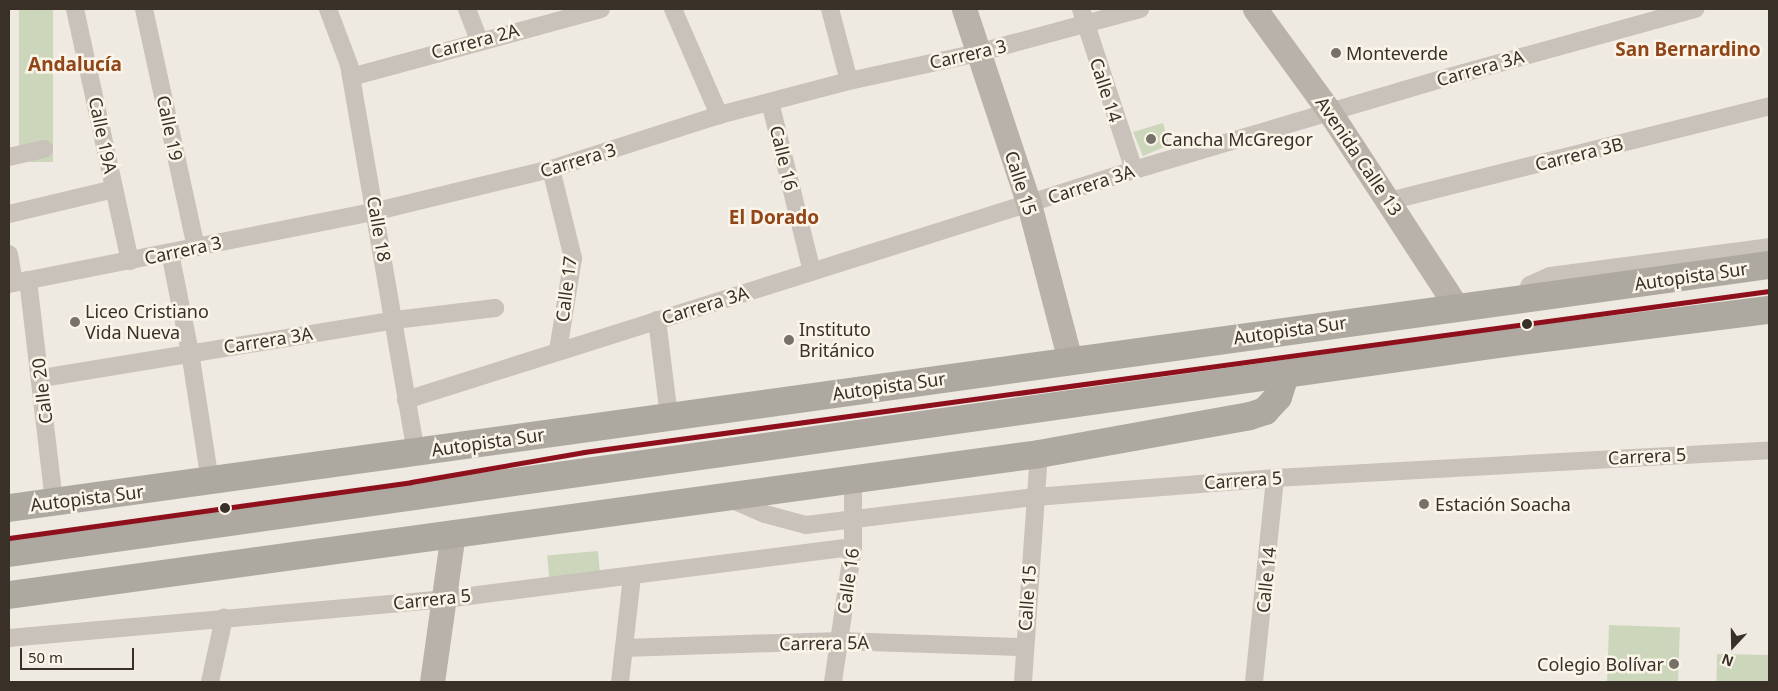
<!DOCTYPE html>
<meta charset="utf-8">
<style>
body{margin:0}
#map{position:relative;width:1778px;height:691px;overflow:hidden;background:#eeeae2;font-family:"Noto Sans",sans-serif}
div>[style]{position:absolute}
.green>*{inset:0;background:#ccd6ba;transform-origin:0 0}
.street>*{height:18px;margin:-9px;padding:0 9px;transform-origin:9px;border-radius:9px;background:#c8c2ba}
.secondary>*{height:25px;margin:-12.5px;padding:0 12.5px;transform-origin:12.5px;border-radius:12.5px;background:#b8b2aa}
.highway>*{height:28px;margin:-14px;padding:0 14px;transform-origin:14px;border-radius:14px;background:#ada9a1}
.bus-1>*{height:5px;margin:-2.5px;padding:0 2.5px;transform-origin:2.5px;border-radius:2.5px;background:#8e101c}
.dots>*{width:14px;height:14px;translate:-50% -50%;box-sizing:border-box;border:2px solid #fbf5e9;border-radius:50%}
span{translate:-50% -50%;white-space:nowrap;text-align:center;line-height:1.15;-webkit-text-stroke:5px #fbf5e9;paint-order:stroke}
.street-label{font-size:18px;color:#393028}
.poi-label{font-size:18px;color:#393028}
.left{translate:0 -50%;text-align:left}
.right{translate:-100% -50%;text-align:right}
.neighbourhood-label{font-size:19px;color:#904619;font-weight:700}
.frame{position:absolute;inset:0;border:10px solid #393028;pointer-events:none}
.north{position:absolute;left:1708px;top:621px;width:50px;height:50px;-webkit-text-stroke:4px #fbf5e9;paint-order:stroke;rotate:201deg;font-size:14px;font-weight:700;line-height:20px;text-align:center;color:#393028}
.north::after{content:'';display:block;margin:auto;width:18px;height:22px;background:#393028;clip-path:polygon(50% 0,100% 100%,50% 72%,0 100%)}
.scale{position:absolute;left:20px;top:648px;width:114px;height:22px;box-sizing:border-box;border:2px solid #393028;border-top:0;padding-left:6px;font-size:15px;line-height:18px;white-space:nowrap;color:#393028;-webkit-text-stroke:4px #fbf5e9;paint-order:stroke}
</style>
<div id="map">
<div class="green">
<div style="left:19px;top:9px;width:34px;height:153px"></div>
<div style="clip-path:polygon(1163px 123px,1169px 145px,1143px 156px,1133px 132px)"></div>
<div style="left:598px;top:551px;width:23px;height:51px;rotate:85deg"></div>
<div style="left:1609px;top:625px;width:71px;height:57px;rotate:2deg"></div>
<div style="left:1717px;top:654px;width:52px;height:28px;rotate:1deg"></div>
</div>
<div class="street">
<div style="left:75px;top:9px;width:258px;rotate:77.7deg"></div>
<div style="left:144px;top:9px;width:244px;rotate:77.7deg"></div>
<div style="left:328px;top:9px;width:60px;rotate:69.4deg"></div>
<div style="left:349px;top:65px;width:393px;rotate:80.2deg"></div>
<div style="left:467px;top:9px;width:33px;rotate:69deg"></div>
<div style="left:673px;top:9px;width:116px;rotate:66.5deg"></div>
<div style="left:830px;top:9px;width:74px;rotate:75.2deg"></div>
<div style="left:1081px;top:9px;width:169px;rotate:71.8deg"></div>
<div style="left:351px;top:77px;width:259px;rotate:-15.2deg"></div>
<div style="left:770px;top:102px;width:175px;rotate:76.1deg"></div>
<div style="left:9px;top:157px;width:36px;rotate:-13deg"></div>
<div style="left:551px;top:169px;width:92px;rotate:76.1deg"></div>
<div style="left:573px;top:258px;width:94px;rotate:99.2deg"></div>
<div style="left:1389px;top:201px;width:392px;rotate:-14deg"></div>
<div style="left:9px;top:214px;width:108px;rotate:-13.4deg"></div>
<div style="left:170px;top:253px;width:101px;rotate:78.6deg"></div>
<div style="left:190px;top:352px;width:131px;rotate:81.2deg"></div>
<div style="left:9px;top:254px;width:29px;rotate:80deg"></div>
<div style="left:28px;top:280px;width:223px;rotate:83.3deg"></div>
<div style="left:9px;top:284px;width:375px;rotate:-11.2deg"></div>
<div style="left:377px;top:211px;width:179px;rotate:-13.6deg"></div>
<div style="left:551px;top:169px;width:176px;rotate:-17.8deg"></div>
<div style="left:719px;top:115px;width:134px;rotate:-14.7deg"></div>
<div style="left:849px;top:81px;width:131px;rotate:-12.3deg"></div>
<div style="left:977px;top:53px;width:169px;rotate:-15.1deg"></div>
<div style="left:1523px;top:298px;width:15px;rotate:-62deg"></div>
<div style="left:1530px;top:285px;width:22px;rotate:-24deg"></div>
<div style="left:1550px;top:276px;width:221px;rotate:-7.5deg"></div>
<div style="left:657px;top:320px;width:97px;rotate:82.9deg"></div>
<div style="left:42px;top:378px;width:358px;rotate:-9.3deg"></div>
<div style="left:395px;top:320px;width:101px;rotate:-6.8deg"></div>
<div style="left:406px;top:400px;width:763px;rotate:-17.53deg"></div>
<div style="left:1134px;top:170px;width:321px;rotate:-16.5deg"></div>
<div style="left:1442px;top:79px;width:263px;rotate:-15.5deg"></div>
<div style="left:728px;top:498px;width:40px;rotate:23.4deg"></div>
<div style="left:765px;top:514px;width:42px;rotate:15deg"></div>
<div style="left:806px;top:525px;width:231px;rotate:-7deg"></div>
<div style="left:1035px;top:497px;width:241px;rotate:-4.5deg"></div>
<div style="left:1275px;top:478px;width:495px;rotate:-3.2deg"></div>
<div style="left:9px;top:638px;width:439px;rotate:-5.1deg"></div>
<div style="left:446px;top:599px;width:410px;rotate:-7.3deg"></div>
<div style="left:624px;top:648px;width:215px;rotate:-1.9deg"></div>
<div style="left:839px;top:641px;width:185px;rotate:1.9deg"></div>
<div style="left:210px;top:682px;width:66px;rotate:-77.7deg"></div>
<div style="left:620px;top:682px;width:106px;rotate:-83.5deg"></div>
<div style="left:833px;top:682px;width:136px;rotate:-81.6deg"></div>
<div style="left:853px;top:547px;width:68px;rotate:-90deg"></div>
<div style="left:1023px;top:682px;width:229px;rotate:-86deg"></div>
<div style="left:1254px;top:682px;width:205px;rotate:-84.1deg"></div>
</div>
<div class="secondary">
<div style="left:964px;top:9px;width:206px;rotate:71.6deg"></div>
<div style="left:1029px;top:204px;width:161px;rotate:75.3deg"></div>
<div style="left:1255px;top:9px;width:126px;rotate:54deg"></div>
<div style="left:1329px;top:111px;width:234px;rotate:56.9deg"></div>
<div style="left:432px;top:682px;width:151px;rotate:-82deg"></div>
</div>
<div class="highway">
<div style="left:9px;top:508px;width:1777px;rotate:-7.86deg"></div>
<div style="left:9px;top:553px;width:1496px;rotate:-7.99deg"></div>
<div style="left:1490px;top:345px;width:281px;rotate:-7.2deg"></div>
<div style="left:9px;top:595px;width:1040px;rotate:-7.79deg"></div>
<div style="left:1039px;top:454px;width:214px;rotate:-10.2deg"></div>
<div style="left:1250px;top:416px;width:16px;rotate:-18deg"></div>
<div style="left:1265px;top:411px;width:19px;rotate:-47deg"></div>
<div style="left:1278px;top:397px;width:23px;rotate:-72deg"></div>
</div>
<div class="bus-1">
<div style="left:9px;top:538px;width:406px;rotate:-7.9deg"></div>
<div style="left:411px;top:482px;width:176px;rotate:-9.8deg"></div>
<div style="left:584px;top:452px;width:1196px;rotate:-7.74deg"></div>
</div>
<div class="dots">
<div style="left:1336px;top:53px;background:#787169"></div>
<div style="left:1151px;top:139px;background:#787169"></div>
<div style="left:75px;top:322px;background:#787169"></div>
<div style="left:1527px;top:324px;background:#393028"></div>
<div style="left:789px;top:340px;background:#787169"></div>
<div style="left:1424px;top:504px;background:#787169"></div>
<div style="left:225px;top:508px;background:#393028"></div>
<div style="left:1674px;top:664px;background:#787169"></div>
</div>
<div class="street-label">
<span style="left:475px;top:41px;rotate:-15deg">Carrera 2A</span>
<span style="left:968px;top:54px;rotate:-13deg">Carrera 3</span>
<span style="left:1480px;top:68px;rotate:-16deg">Carrera 3A</span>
<span style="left:1106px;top:90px;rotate:72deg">Calle 14</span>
<span style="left:170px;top:128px;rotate:78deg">Calle 19</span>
<span style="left:103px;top:135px;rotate:78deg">Calle 19A</span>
<span style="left:1579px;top:154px;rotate:-14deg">Carrera 3B</span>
<span style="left:1359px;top:156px;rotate:56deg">Avenida Calle 13</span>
<span style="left:784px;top:158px;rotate:76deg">Calle 16</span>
<span style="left:578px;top:160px;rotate:-17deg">Carrera 3</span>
<span style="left:1021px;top:183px;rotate:72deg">Calle 15</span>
<span style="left:1091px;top:184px;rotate:-18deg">Carrera 3A</span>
<span style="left:379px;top:229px;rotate:80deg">Calle 18</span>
<span style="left:183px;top:250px;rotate:-12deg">Carrera 3</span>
<span style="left:1691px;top:276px;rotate:-8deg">Autopista Sur</span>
<span style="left:566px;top:289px;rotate:-83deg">Calle 17</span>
<span style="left:705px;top:305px;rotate:-17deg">Carrera 3A</span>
<span style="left:1290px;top:330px;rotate:-8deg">Autopista Sur</span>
<span style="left:268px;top:340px;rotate:-9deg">Carrera 3A</span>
<span style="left:889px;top:386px;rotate:-8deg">Autopista Sur</span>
<span style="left:42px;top:391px;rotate:-97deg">Calle 20</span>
<span style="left:488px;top:442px;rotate:-8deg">Autopista Sur</span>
<span style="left:1647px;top:456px;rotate:-3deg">Carrera 5</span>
<span style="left:1243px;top:480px;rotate:-4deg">Carrera 5</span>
<span style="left:87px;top:498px;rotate:-7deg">Autopista Sur</span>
<span style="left:1266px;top:580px;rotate:-84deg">Calle 14</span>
<span style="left:848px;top:581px;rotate:-82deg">Calle 16</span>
<span style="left:1027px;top:598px;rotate:-86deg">Calle 15</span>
<span style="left:432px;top:599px;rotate:-6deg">Carrera 5</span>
<span style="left:824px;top:643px;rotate:-1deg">Carrera 5A</span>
</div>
<div class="poi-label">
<span class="left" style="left:1346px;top:53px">Monteverde</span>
<span class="left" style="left:1161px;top:139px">Cancha McGregor</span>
<span class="left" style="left:85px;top:322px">Liceo Cristiano<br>Vida Nueva</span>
<span class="left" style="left:799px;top:340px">Instituto<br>Británico</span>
<span class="left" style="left:1435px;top:504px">Estación Soacha</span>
<span class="right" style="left:1664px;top:664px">Colegio Bolívar</span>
</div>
<div class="neighbourhood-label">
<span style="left:1688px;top:50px">San Bernardino</span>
<span style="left:75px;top:65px">Andalucía</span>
<span style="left:774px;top:218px">El Dorado</span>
</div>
<div class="frame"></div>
<div class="north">N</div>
<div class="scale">50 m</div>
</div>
